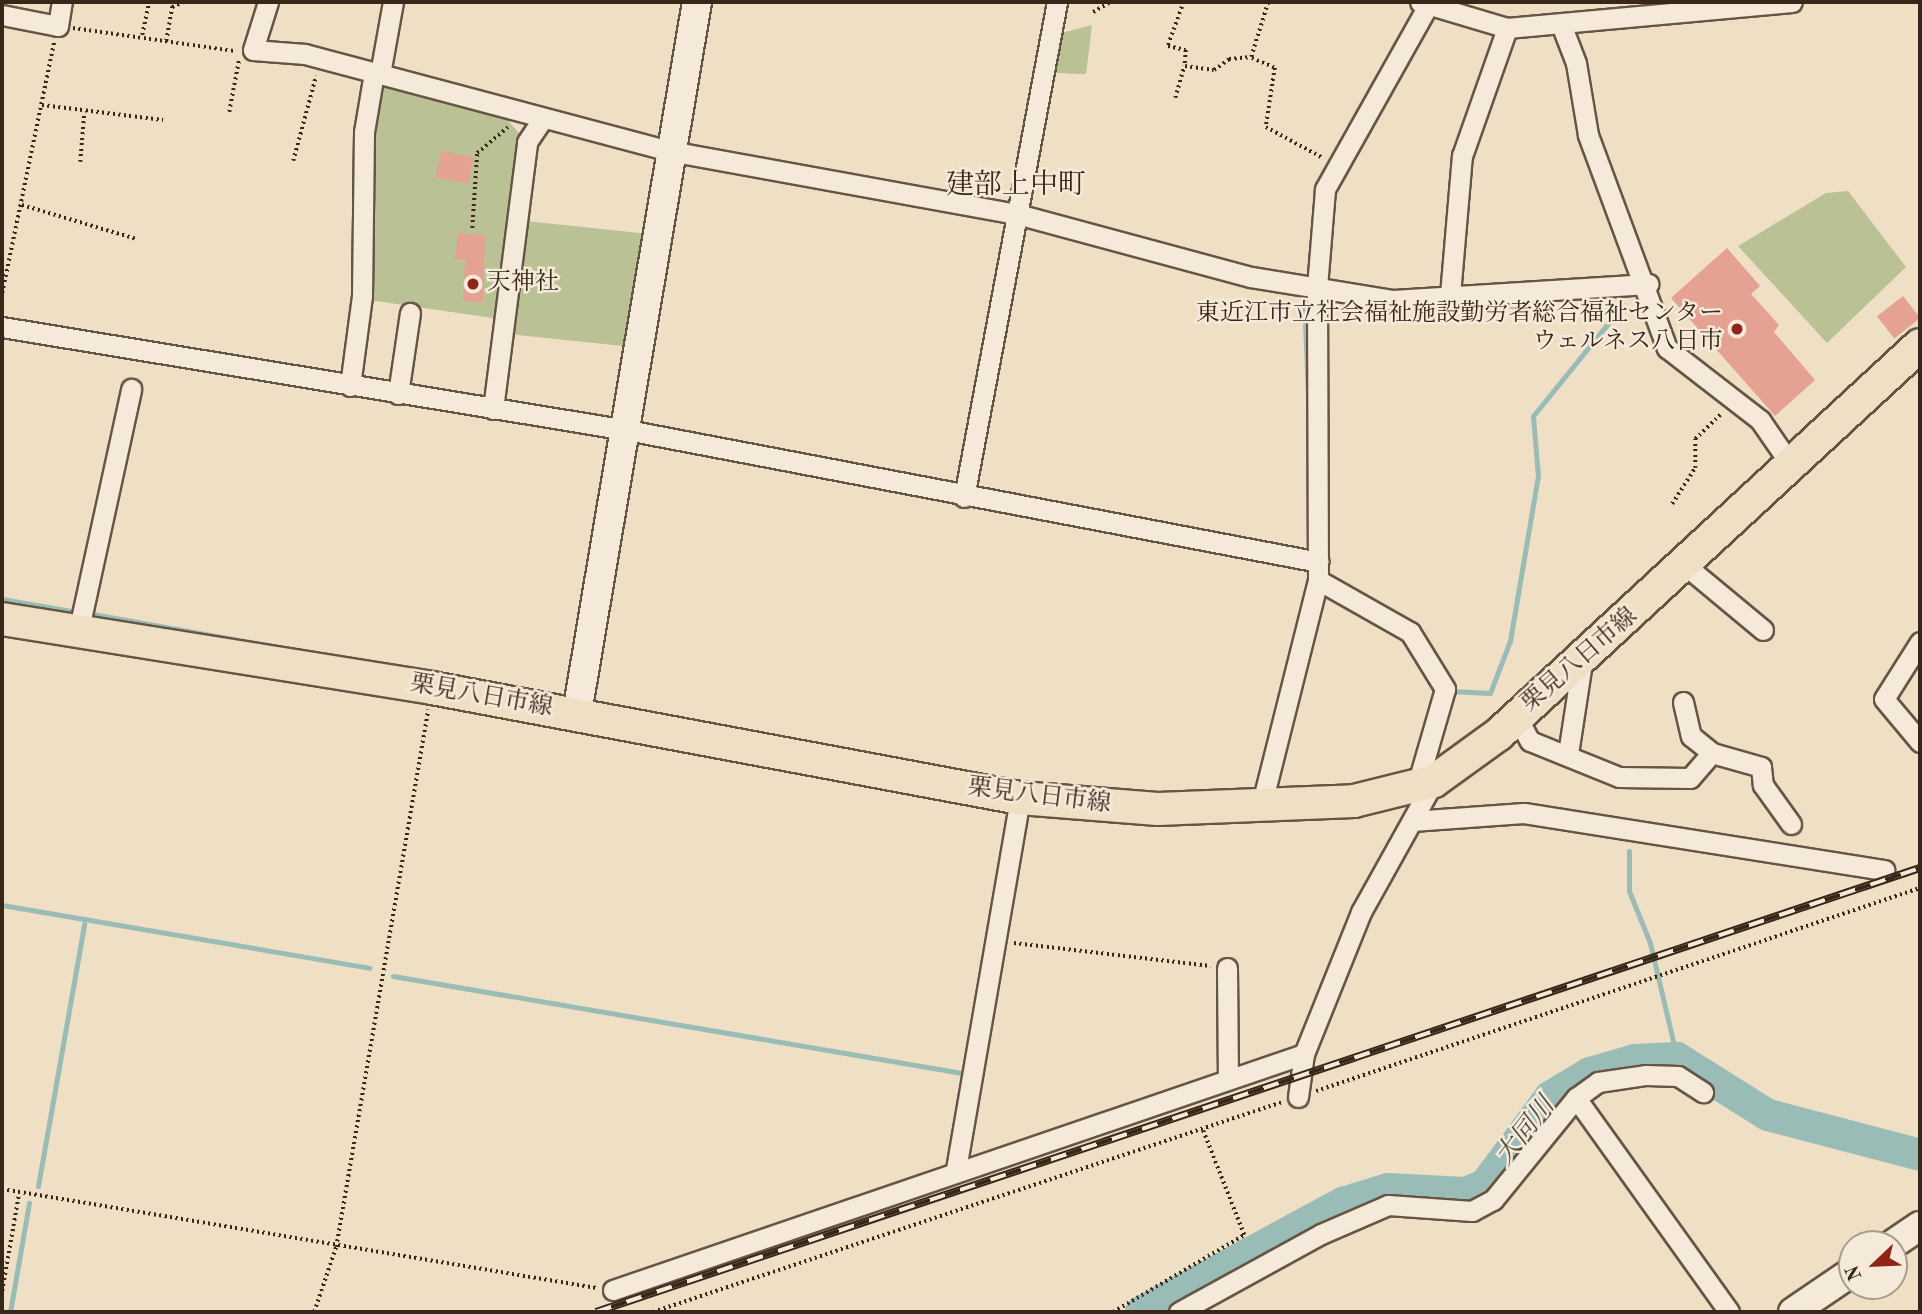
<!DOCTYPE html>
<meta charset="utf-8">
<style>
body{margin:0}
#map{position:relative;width:1922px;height:1314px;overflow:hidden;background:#efdfc5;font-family:"Old Standard TT","Noto Serif JP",serif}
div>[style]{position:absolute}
.green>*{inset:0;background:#bac194;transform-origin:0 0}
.stream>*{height:5px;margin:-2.5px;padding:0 2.5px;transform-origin:2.5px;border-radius:2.5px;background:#9abcb7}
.river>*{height:32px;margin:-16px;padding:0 16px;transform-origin:16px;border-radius:16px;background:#9abcb7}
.building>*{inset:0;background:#e5a191;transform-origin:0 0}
.path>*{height:3.5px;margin-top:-1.75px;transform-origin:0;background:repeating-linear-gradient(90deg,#382719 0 2px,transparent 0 5.5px)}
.roads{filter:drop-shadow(2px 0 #654) drop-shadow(-2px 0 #654) drop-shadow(0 2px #654) drop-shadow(0 -2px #654)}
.street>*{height:19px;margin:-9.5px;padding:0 9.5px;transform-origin:9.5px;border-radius:9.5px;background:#f5ead9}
.secondary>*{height:28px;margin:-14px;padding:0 14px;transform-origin:14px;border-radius:14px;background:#f5ead9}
.primary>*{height:32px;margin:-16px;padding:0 16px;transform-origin:16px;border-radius:16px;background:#efdfc5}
.rail>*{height:8px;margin-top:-4px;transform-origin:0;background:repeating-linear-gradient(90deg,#f5ead9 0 16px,#382719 0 32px);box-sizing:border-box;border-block:2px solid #382719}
.dots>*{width:19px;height:19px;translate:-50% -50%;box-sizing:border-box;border:4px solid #f5ead9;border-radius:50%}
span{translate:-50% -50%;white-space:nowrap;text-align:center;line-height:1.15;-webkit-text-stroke:5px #f5ead9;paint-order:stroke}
.poi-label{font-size:24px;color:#382719}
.left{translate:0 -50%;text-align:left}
.right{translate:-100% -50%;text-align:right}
.street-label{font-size:24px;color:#382719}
.water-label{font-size:26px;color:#504c40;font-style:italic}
.quarter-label{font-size:28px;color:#382719}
.frame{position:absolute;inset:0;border:4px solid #382719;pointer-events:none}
.north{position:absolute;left:1838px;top:1230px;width:70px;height:70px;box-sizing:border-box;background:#f5ead9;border:2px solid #a99c8c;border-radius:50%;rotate:247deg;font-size:19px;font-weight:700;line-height:28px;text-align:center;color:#382719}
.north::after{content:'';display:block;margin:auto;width:24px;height:32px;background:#8f2418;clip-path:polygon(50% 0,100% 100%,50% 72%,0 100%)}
</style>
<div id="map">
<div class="green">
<div style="clip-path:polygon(1092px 25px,1086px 74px,1052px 73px,1058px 34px)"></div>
<div style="clip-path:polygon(380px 81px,502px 114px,519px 133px,500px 319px,369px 300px,376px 181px,370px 133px)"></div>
<div style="clip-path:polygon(1848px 191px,1906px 267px,1827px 343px,1738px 246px,1826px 193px)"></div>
<div style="left:525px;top:221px;width:118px;height:114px;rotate:6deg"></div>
</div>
<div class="stream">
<div style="left:1304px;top:297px;width:98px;rotate:87.7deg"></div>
<div style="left:2px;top:599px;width:76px;rotate:9.8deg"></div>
<div style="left:87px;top:613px;width:235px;rotate:10.1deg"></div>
<div style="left:1452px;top:691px;width:38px;rotate:3deg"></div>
<div style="left:1490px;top:693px;width:56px;rotate:-69deg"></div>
<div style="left:1510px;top:641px;width:167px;rotate:-80.4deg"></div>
<div style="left:1538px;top:476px;width:60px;rotate:-94.8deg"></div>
<div style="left:1533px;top:416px;width:143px;rotate:-51deg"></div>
<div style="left:1629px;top:851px;width:40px;rotate:90deg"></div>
<div style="left:1629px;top:891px;width:56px;rotate:68deg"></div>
<div style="left:1650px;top:943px;width:118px;rotate:76.8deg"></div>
<div style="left:2px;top:905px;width:373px;rotate:9.7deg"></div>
<div style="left:393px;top:976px;width:583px;rotate:9.67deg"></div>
<div style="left:38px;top:1186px;width:266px;rotate:-80deg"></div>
<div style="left:10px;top:1312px;width:111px;rotate:-80.1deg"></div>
</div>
<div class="river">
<div style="left:1141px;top:1312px;width:230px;rotate:-28.4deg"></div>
<div style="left:1343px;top:1203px;width:47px;rotate:-17.3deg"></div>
<div style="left:1388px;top:1189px;width:77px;rotate:3deg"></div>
<div style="left:1465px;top:1193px;width:22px;rotate:-22deg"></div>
<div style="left:1485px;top:1185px;width:109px;rotate:-53.5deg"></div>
<div style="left:1550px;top:1097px;width:47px;rotate:-31deg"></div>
<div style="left:1590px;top:1073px;width:47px;rotate:-16.1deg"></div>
<div style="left:1635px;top:1060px;width:42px;rotate:-2.7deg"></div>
<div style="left:1677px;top:1058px;width:107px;rotate:32.1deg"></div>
<div style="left:1768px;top:1115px;width:157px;rotate:14.7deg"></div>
</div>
<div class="building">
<div style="left:441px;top:151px;width:33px;height:27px;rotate:11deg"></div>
<div style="clip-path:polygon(458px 233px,485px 236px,483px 302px,463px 301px,465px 260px,455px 259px)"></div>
<div style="clip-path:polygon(1727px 248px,1760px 286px,1751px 294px,1779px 325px,1774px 332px,1815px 380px,1775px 416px,1671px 298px)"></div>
<div style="left:1903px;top:296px;width:28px;height:33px;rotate:52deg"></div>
</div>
<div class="path">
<div style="left:1184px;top:2px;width:47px;rotate:110deg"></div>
<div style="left:1168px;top:46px;width:18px;rotate:13deg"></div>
<div style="left:1186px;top:50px;width:16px;rotate:94deg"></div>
<div style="left:1185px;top:66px;width:29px;rotate:8deg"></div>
<div style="left:1214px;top:70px;width:19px;rotate:-36deg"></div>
<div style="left:1229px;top:59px;width:22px;rotate:-5deg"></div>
<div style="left:1251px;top:57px;width:58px;rotate:-72.8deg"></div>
<div style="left:1093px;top:12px;width:20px;rotate:-30deg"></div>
<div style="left:73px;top:28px;width:164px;rotate:8.1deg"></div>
<div style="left:142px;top:35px;width:34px;rotate:-78deg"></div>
<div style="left:166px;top:41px;width:35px;rotate:-80deg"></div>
<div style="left:172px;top:7px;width:12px;rotate:-24deg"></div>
<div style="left:1252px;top:58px;width:25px;rotate:23deg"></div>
<div style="left:1275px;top:68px;width:60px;rotate:98.7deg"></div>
<div style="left:1266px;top:127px;width:65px;rotate:28.5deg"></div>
<div style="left:1175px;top:98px;width:33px;rotate:-74deg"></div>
<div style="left:42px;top:105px;width:122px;rotate:7.1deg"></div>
<div style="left:229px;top:112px;width:54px;rotate:-79.3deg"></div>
<div style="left:293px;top:161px;width:88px;rotate:-74.9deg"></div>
<div style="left:80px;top:162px;width:49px;rotate:-85.3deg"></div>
<div style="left:22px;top:205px;width:120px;rotate:16.5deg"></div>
<div style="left:472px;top:228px;width:75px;rotate:-86.2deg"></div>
<div style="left:477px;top:153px;width:40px;rotate:-40deg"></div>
<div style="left:2px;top:293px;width:256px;rotate:-78.3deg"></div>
<div style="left:1672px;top:504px;width:43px;rotate:-57.4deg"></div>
<div style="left:1695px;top:468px;width:29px;rotate:-90deg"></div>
<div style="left:1695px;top:439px;width:37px;rotate:-44deg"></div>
<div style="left:1014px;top:943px;width:198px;rotate:6.7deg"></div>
<div style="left:1316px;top:1091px;width:637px;rotate:-18.58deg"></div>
<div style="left:2px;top:1189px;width:603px;rotate:9.45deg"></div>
<div style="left:2px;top:1291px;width:99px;rotate:-80.2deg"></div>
<div style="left:314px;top:1312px;width:69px;rotate:-71.3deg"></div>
<div style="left:336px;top:1247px;width:545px;rotate:-80.28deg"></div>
<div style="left:653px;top:1312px;width:663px;rotate:-18.46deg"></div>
<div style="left:1113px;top:1312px;width:152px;rotate:-30.4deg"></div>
<div style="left:1244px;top:1235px;width:112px;rotate:-111.5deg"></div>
</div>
<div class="roads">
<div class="street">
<div style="left:268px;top:2px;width:50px;rotate:107.4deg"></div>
<div style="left:253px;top:50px;width:52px;rotate:4.4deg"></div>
<div style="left:305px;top:54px;width:378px;rotate:14.9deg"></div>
<div style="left:670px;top:151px;width:353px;rotate:10.3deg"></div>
<div style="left:1017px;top:214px;width:242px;rotate:15.1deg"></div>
<div style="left:1251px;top:277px;width:144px;rotate:9.2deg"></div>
<div style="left:1393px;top:300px;width:256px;rotate:-3.6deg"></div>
<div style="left:1420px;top:2px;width:91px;rotate:16.6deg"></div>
<div style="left:1507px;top:28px;width:286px;rotate:-5.2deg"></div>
<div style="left:2px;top:15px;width:57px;rotate:11.1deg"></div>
<div style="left:58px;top:26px;width:24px;rotate:-81deg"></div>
<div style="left:1561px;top:24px;width:42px;rotate:69deg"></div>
<div style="left:1576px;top:63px;width:73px;rotate:80.5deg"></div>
<div style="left:1588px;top:135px;width:227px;rotate:69.7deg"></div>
<div style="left:1667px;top:348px;width:118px;rotate:37.7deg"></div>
<div style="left:1760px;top:420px;width:55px;rotate:55.4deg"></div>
<div style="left:380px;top:74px;width:73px;rotate:-79.8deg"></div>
<div style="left:1450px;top:295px;width:140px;rotate:-85.1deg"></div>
<div style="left:1462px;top:156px;width:136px;rotate:-70.6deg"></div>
<div style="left:2px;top:327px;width:633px;rotate:9.36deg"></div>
<div style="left:627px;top:430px;width:704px;rotate:10.8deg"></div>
<div style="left:350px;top:386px;width:91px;rotate:-82.4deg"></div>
<div style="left:362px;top:296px;width:164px;rotate:-89.3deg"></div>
<div style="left:364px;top:132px;width:60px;rotate:-80.4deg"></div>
<div style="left:398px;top:394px;width:82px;rotate:-81.6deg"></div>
<div style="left:493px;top:409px;width:269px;rotate:-82.7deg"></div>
<div style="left:527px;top:142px;width:27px;rotate:-56deg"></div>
<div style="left:964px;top:497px;width:504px;rotate:-79.36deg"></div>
<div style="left:1686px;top:566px;width:100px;rotate:39.7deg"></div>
<div style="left:1318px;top:580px;width:106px;rotate:29.5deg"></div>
<div style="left:1410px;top:632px;width:67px;rotate:58.4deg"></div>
<div style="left:1445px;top:689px;width:104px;rotate:106.2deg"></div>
<div style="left:78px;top:633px;width:250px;rotate:-77.7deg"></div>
<div style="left:1920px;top:642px;width:67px;rotate:122.3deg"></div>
<div style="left:1884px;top:699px;width:56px;rotate:50.1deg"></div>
<div style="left:1683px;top:702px;width:35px;rotate:77deg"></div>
<div style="left:1691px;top:736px;width:27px;rotate:39deg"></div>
<div style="left:1517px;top:717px;width:27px;rotate:62deg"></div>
<div style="left:1530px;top:741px;width:96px;rotate:22deg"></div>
<div style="left:1619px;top:777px;width:71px;rotate:0.8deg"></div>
<div style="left:1690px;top:778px;width:33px;rotate:-49deg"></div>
<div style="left:1712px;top:753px;width:51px;rotate:15.9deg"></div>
<div style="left:1761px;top:767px;width:18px;rotate:84deg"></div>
<div style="left:1763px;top:785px;width:48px;rotate:54.3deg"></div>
<div style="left:1568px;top:754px;width:93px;rotate:-81.3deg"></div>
<div style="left:1261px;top:807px;width:234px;rotate:-75.9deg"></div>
<div style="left:1318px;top:580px;width:293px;rotate:-90.2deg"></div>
<div style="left:1317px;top:287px;width:98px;rotate:-85.3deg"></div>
<div style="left:1325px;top:189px;width:209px;rotate:-60.7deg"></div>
<div style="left:1412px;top:821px;width:112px;rotate:-4.1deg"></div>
<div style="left:1524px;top:813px;width:365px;rotate:9deg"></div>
<div style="left:1227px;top:968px;width:111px;rotate:89.5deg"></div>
<div style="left:1298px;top:1097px;width:43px;rotate:-82.1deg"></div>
<div style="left:1576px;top:1098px;width:27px;rotate:-36deg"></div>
<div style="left:1598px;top:1082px;width:49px;rotate:-8.3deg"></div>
<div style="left:1646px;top:1075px;width:32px;rotate:2deg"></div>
<div style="left:1678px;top:1076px;width:30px;rotate:33deg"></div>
<div style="left:956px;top:1169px;width:376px;rotate:-80.2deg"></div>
<div style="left:613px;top:1290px;width:730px;rotate:-18.86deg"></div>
<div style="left:1304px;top:1054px;width:153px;rotate:-68.1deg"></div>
<div style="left:1361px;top:912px;width:150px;rotate:-60.9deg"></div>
<div style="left:1179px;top:1312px;width:162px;rotate:-28.8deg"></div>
<div style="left:1321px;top:1234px;width:73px;rotate:-23.4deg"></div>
<div style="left:1388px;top:1205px;width:84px;rotate:4.1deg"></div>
<div style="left:1472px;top:1211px;width:24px;rotate:-28deg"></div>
<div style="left:1493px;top:1200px;width:132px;rotate:-50.9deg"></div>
<div style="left:1576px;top:1098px;width:263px;rotate:54.4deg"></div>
</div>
<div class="secondary">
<div style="left:577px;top:713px;width:721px;rotate:-80.42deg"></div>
<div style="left:1893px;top:1244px;width:32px;rotate:-34deg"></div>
<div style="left:1793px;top:1312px;width:71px;rotate:-34.1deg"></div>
</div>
<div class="primary">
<div style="left:2px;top:619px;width:436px;rotate:9.1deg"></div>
<div style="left:432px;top:688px;width:598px;rotate:10.6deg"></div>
<div style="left:1020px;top:798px;width:138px;rotate:4.6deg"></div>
<div style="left:1158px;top:809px;width:196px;rotate:-2.3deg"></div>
<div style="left:1354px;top:801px;width:82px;rotate:-14deg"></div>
<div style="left:1434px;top:781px;width:80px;rotate:-35.9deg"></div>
<div style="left:1499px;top:734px;width:573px;rotate:-42.74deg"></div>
</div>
</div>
<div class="rail">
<div style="left:596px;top:1312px;width:1396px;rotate:-18.54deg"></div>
</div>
<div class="dots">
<div style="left:473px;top:284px;background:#8f2418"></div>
<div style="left:1737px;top:329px;background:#8f2418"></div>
</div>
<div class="poi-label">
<span class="left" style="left:487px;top:284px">天神社</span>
<span class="right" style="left:1723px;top:329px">東近江市立社会福祉施設勤労者総合福祉センター<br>ウェルネス八日市</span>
</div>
<div class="street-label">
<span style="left:1580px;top:661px;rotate:-41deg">栗見八日市線</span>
<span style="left:481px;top:697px;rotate:10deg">栗見八日市線</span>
<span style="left:1039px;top:797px;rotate:7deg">栗見八日市線</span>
</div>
<div class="water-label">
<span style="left:1526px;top:1132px;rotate:-52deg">大同川</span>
</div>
<div class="quarter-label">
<span style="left:1016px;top:186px">建部上中町</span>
</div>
<div class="frame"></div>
<div class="north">N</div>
</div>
